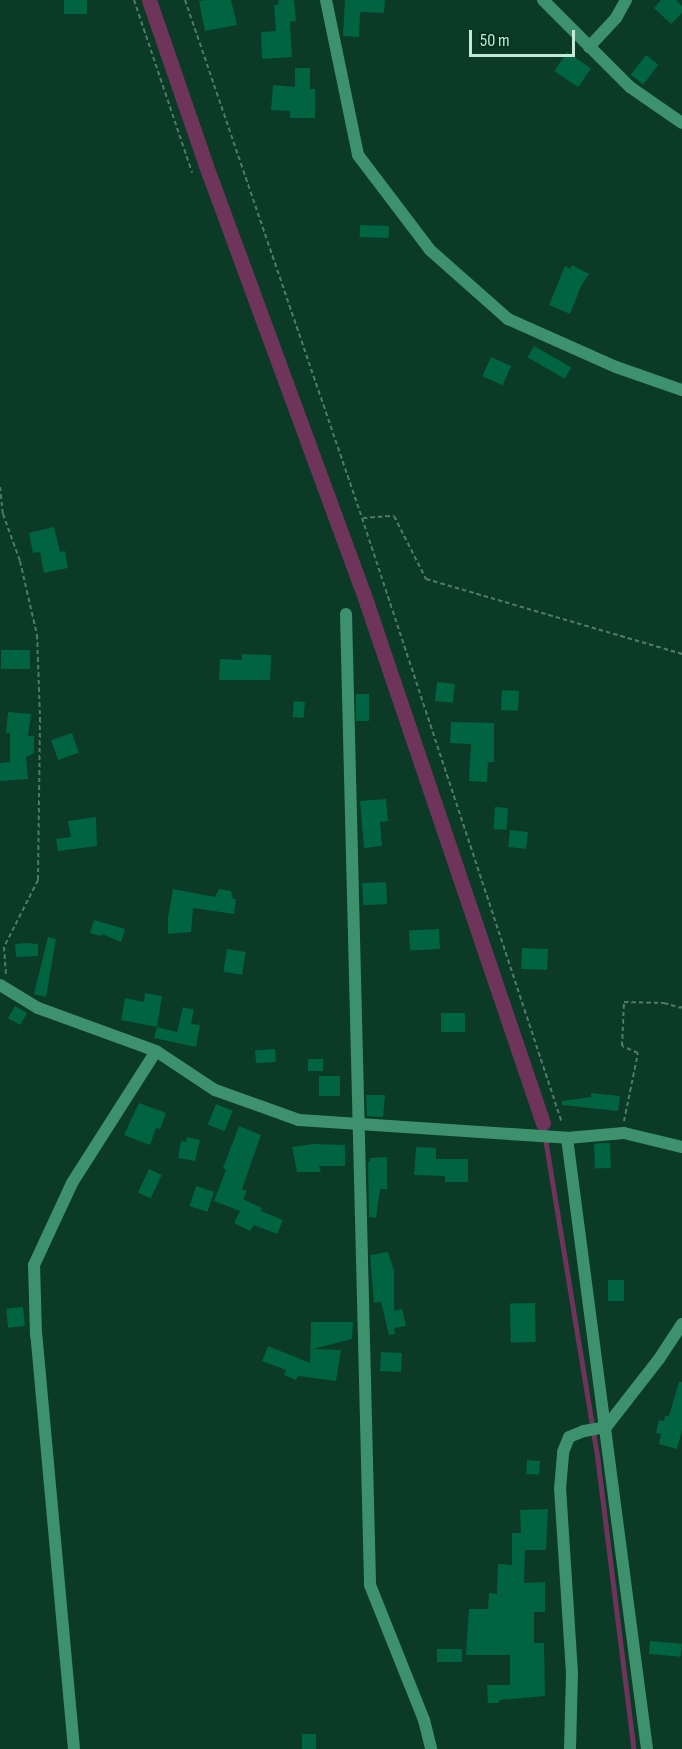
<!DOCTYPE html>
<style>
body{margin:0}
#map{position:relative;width:682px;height:1749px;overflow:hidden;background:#0b3a27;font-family:"Sofia Sans Condensed",sans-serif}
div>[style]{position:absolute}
.stream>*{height:4.5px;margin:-2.25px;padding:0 2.25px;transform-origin:2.25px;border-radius:2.25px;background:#6e345a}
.canal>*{height:15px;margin:-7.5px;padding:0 7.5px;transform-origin:7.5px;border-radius:7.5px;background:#6e345a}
.building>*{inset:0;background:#006342;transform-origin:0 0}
.path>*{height:2px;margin-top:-1px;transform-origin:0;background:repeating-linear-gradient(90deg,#4f7c68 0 4.5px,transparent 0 7.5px)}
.minor>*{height:12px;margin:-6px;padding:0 6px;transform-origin:6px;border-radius:6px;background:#3d926d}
span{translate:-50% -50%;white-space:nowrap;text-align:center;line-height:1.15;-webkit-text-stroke:5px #00301e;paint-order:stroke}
.scale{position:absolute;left:469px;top:30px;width:106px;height:27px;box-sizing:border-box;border:3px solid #c2ead5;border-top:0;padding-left:8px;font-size:18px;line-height:21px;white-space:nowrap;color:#c2ead5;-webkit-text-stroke:4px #00301e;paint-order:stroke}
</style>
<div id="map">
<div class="stream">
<div style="left:543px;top:1123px;width:341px;rotate:80.7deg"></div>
<div style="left:598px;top:1460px;width:291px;rotate:82.9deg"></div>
</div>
<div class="canal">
<div style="left:149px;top:0;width:172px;rotate:71deg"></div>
<div style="left:205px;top:163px;width:470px;rotate:69.8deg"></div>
<div style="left:367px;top:604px;width:548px;rotate:71.27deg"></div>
</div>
<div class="building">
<div style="left:64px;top:0;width:23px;height:14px"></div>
<div style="clip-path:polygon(205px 0,231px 0,237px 25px,205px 31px,199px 1px)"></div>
<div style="clip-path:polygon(278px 0,294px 0,296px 21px,290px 22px,292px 57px,262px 59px,261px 32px,276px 31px,274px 5px,279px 4px)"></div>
<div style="clip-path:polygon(345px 0,385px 0,384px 13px,360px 12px,359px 37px,343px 36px)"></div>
<div style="clip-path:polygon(661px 0,676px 0,682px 6px,682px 13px,671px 24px,654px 8px)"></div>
<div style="left:567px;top:52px;width:29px;height:23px;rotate:34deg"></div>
<div style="left:646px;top:55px;width:16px;height:25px;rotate:38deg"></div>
<div style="clip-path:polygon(295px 68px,310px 68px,310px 89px,315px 89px,315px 118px,290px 118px,290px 111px,271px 110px,273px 85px,295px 87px)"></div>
<div style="left:360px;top:225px;width:29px;height:12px;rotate:2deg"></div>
<div style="clip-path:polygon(572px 265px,589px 274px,581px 286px,570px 314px,549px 305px,565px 266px,570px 269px)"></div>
<div style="left:534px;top:346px;width:43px;height:13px;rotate:30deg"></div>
<div style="left:491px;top:357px;width:22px;height:21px;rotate:24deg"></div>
<div style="clip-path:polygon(54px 527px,60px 552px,65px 551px,68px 568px,44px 573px,40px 552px,33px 553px,29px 533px)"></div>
<div style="left:30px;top:650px;width:19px;height:29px;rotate:90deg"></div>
<div style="clip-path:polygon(242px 654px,271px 655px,270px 680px,219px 680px,220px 659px,242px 660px)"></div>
<div style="left:437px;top:682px;width:18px;height:19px;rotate:6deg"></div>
<div style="left:502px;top:690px;width:17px;height:20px;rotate:3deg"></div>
<div style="left:356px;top:694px;width:13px;height:27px"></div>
<div style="left:294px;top:701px;width:11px;height:16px;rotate:5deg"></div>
<div style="clip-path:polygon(8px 712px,31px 714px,28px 736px,34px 736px,34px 753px,26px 757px,28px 779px,0 781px,0 763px,10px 762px,10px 733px,6px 733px)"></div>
<div style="clip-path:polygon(451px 722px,494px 723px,494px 762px,488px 762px,487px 782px,469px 781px,471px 744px,450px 743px)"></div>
<div style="left:72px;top:733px;width:21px;height:22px;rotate:71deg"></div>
<div style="clip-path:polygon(386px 799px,388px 821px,380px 822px,382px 846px,364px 848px,360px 801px)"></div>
<div style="left:495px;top:807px;width:13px;height:22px;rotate:4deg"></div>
<div style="clip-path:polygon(96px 817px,97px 846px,58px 851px,56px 839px,71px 837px,68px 821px)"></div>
<div style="left:510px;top:830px;width:18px;height:17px;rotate:6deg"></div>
<div style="left:386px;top:882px;width:22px;height:24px;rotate:87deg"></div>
<div style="clip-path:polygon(173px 889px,215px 897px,219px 889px,231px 891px,233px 899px,236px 899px,234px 914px,193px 908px,191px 932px,168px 934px,168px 917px)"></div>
<div style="clip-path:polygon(94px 920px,125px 929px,121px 942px,102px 934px,101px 936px,90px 933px)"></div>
<div style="left:439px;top:929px;width:20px;height:30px;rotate:87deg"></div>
<div style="clip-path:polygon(48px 937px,56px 939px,46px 997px,34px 994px)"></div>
<div style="clip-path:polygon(26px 943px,38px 944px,38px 956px,16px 957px,15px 944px)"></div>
<div style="left:522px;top:948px;width:26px;height:21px;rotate:2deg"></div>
<div style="left:227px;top:949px;width:19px;height:23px;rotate:9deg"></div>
<div style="clip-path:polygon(145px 993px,162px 996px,157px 1027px,121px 1020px,125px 998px,144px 1002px)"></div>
<div style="left:15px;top:1006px;width:14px;height:14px;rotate:30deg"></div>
<div style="clip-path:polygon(183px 1007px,194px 1010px,191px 1024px,200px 1025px,196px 1047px,154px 1038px,157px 1027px,177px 1032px)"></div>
<div style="left:465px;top:1013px;width:19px;height:24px;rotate:90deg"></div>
<div style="left:275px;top:1049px;width:13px;height:20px;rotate:86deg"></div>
<div style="left:323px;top:1059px;width:12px;height:15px;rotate:90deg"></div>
<div style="left:319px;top:1076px;width:21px;height:20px"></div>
<div style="clip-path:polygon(591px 1093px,620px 1096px,618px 1111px,562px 1105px,562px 1101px,591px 1097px)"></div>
<div style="clip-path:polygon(366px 1095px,385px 1095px,383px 1117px,367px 1116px)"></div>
<div style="clip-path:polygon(139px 1103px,166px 1113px,160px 1129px,156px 1128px,150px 1145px,124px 1135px)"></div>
<div style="left:216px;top:1104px;width:18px;height:22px;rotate:22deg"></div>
<div style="clip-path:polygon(239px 1126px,261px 1135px,242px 1189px,247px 1191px,243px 1199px,262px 1208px,261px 1211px,283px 1220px,277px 1234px,254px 1225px,250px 1231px,234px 1223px,240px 1211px,214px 1201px,226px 1170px,223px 1168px)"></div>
<div style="clip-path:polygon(187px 1137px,200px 1140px,195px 1161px,178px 1158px,181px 1141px,186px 1142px)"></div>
<div style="left:610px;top:1143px;width:25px;height:16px;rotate:88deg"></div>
<div style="clip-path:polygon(313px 1144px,345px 1145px,345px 1166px,319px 1166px,321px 1172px,297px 1172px,292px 1147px)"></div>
<div style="clip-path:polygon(416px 1147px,436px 1148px,436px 1159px,468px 1159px,468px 1182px,445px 1182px,445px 1176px,414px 1175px)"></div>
<div style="clip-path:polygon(387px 1157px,387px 1189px,380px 1189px,376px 1218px,369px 1217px,368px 1162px,370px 1162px,370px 1158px)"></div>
<div style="left:149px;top:1169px;width:14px;height:26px;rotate:25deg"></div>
<div style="left:196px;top:1186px;width:19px;height:21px;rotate:18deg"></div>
<div style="clip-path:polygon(388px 1252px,394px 1271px,394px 1311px,402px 1309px,406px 1326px,394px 1328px,395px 1334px,389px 1335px,381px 1302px,374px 1303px,370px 1255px)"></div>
<div style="left:624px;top:1280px;width:21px;height:16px;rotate:90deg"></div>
<div style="left:535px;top:1303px;width:39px;height:25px;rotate:89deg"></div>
<div style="left:23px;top:1307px;width:19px;height:17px;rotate:84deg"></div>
<div style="clip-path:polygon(311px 1322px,353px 1322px,352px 1339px,313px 1349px,341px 1350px,336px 1381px,298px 1376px,296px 1380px,284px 1375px,286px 1370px,262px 1361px,268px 1346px,310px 1363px)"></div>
<div style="left:381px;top:1352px;width:21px;height:19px;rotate:3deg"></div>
<div style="clip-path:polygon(679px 1382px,682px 1382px,682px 1430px,677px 1449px,659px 1444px,661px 1434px,656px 1433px,659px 1420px,664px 1421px,665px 1416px,669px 1416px)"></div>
<div style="left:527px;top:1460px;width:13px;height:14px;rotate:4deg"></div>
<div style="clip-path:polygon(548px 1509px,546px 1550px,525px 1550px,524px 1583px,545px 1582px,545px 1612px,534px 1612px,534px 1643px,544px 1643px,545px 1696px,499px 1700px,499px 1703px,488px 1703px,487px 1685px,510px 1685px,510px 1655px,466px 1655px,469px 1609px,488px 1609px,489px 1593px,497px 1594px,498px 1564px,512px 1565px,512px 1533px,521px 1533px,520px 1510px)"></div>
<div style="left:650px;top:1641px;width:32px;height:13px;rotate:5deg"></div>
<div style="left:437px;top:1649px;width:25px;height:13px"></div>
<div style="left:302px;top:1734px;width:14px;height:15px"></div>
</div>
<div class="path">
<div style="left:134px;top:0;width:182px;rotate:71.4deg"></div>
<div style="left:185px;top:0;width:547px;rotate:71.13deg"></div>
<div style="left:362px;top:518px;width:637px;rotate:71.71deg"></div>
<div style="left:0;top:487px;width:27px;rotate:84deg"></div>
<div style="left:3px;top:514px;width:50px;rotate:70.1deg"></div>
<div style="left:20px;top:561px;width:76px;rotate:77.1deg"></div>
<div style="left:37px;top:635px;width:83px;rotate:87.9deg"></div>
<div style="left:40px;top:718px;width:162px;rotate:90.7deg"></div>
<div style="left:38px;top:880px;width:75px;rotate:116.9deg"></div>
<div style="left:4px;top:947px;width:27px;rotate:86deg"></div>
<div style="left:363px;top:518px;width:31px;rotate:-4deg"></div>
<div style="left:394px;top:516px;width:71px;rotate:63.1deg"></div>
<div style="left:426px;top:579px;width:267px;rotate:16.3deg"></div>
<div style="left:624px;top:1121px;width:69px;rotate:-78.4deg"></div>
<div style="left:638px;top:1053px;width:17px;rotate:-156deg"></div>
<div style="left:622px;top:1046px;width:44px;rotate:-87.4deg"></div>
<div style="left:624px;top:1002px;width:40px;rotate:1.4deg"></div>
<div style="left:664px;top:1003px;width:18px;rotate:16deg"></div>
<div style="left:681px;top:1008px;width:2px;rotate:-63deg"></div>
</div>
<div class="minor">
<div style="left:326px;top:0;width:158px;rotate:78.3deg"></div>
<div style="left:358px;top:155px;width:119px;rotate:52.8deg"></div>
<div style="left:430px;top:250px;width:104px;rotate:41.5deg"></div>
<div style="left:508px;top:319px;width:118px;rotate:24deg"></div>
<div style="left:616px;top:367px;width:70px;rotate:19.2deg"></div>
<div style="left:543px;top:0;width:123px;rotate:45deg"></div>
<div style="left:630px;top:87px;width:63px;rotate:34.7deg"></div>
<div style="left:589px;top:47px;width:40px;rotate:-47deg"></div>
<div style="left:616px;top:18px;width:21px;rotate:-61deg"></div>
<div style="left:346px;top:614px;width:971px;rotate:88.58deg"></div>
<div style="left:370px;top:1585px;width:145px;rotate:68.2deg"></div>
<div style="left:424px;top:1720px;width:30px;rotate:76deg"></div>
<div style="left:0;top:985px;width:44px;rotate:31.2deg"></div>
<div style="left:38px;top:1008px;width:126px;rotate:20deg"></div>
<div style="left:156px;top:1051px;width:71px;rotate:33.5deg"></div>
<div style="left:215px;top:1090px;width:89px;rotate:19.7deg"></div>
<div style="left:299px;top:1120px;width:269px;rotate:3.8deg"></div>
<div style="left:567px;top:1138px;width:57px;rotate:-5deg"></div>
<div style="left:624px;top:1133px;width:60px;rotate:13.6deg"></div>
<div style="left:567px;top:1138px;width:616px;rotate:82.54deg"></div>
<div style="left:74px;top:1749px;width:416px;rotate:-95.2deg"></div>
<div style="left:36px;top:1335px;width:70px;rotate:-91.6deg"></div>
<div style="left:34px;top:1265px;width:90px;rotate:-65.1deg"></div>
<div style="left:72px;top:1183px;width:156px;rotate:-57.5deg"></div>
<div style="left:570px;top:1749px;width:76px;rotate:-88.5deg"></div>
<div style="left:572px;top:1673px;width:184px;rotate:-93.7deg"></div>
<div style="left:560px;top:1489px;width:37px;rotate:-85deg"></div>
<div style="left:563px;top:1452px;width:16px;rotate:-68deg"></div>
<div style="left:569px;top:1437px;width:16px;rotate:-22deg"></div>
<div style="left:584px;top:1431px;width:22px;rotate:-10deg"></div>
<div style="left:606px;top:1427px;width:86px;rotate:-52.1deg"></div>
<div style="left:659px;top:1359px;width:42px;rotate:-56.7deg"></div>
</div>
<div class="scale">50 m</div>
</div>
